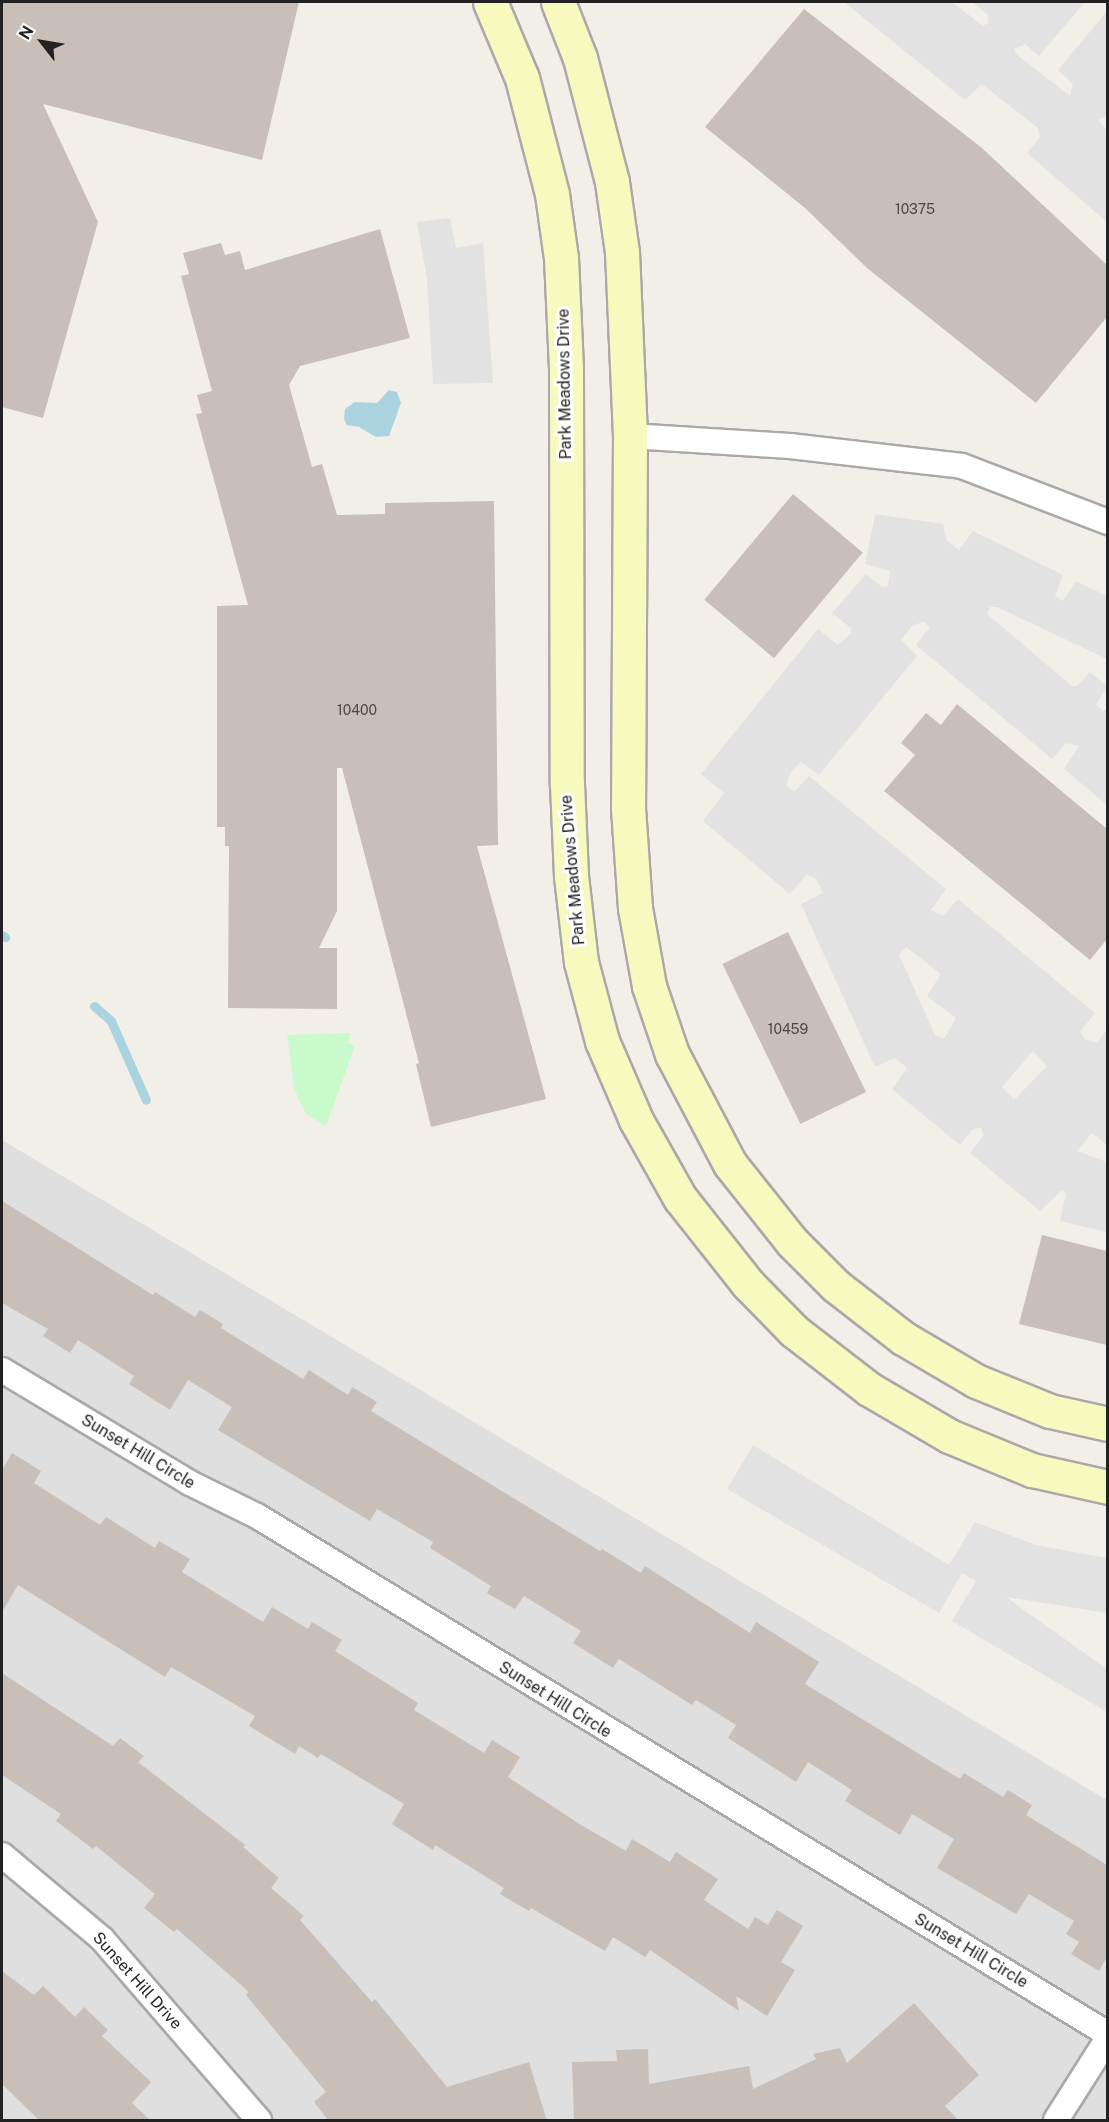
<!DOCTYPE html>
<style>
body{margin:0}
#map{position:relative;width:1109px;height:2122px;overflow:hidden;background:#f2efe9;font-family:"Public Sans",sans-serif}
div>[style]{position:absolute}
.residential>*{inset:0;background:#e0dfdf}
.park>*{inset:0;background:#c8facc}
.parking>*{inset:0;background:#e2e2e2}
.water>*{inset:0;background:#aad3df}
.stream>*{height:9px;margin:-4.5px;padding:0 4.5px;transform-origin:4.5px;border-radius:4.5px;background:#aad3df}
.building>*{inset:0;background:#c7bfb8;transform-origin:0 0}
.roads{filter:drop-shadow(2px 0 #a9a9a9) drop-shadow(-2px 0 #a9a9a9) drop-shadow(0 2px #a9a9a9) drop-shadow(0 -2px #a9a9a9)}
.minor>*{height:24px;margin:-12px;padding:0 12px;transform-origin:12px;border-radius:12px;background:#fff}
.secondary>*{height:33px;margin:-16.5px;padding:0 16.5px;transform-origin:16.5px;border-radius:16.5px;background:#f7fabf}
span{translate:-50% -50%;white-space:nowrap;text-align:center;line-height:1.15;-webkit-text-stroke:6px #fff;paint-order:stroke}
.number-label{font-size:14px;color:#4b4948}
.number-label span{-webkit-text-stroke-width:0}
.street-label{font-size:16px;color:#222}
.frame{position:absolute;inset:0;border:3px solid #222;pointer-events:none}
.north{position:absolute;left:12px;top:12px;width:60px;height:60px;-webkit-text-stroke:4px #fff;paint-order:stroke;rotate:301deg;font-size:16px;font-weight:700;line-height:24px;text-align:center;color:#222}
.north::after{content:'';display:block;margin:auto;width:21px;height:27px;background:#222;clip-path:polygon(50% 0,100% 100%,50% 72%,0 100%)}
</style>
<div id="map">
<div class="residential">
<div style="clip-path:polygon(2px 1140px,1107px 1800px,1107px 2120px,2px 2120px)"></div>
</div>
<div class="park">
<div style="clip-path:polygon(351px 1033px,348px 1043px,355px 1046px,326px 1126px,307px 1115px,300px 1103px,294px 1087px,287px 1035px)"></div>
</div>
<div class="parking">
<div style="clip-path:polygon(844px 2px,952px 2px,983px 26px,988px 23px,988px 15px,972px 2px,1085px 2px,1039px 56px,1025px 44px,1014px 49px,1016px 54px,1070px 96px,1073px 84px,1058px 70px,1107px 11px,1107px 115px,1098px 120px,1107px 131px,1107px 222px,1027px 153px,1040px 137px,1038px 128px,982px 84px,965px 100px)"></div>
<div style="clip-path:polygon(450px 218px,456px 248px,483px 243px,493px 383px,433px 384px,427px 279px,417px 222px)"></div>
<div style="clip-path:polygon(evenodd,875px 514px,943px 524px,947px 541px,959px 550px,973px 531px,1063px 575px,1055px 596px,1063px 601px,1076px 581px,1107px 596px,1107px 659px,997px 607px,990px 607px,987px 614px,1072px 686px,1077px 686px,1090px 672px,1107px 686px,1096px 705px,1103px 711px,1107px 709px,1107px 805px,1064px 769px,1079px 746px,1066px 743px,1052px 759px,916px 645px,930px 627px,924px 622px,913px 625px,901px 640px,917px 656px,819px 775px,801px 762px,791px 772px,786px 785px,794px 792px,809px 776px,946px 889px,931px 910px,943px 916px,958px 899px,1095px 1013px,1080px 1032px,1085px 1039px,1097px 1043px,1107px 1029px,1107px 1145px,1092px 1133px,1077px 1151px,1107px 1162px,1107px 1232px,1060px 1221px,1066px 1194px,1062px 1190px,1040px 1211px,970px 1153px,984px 1135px,981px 1128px,973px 1129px,960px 1145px,892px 1089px,907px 1068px,895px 1058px,875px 1067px,801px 904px,823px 893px,816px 879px,807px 874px,790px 894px,703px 821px,724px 793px,701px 774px,818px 629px,838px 645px,851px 633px,851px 628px,832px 613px,866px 574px,882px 587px,888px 586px,890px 571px,865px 564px,875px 514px,906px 947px,941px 974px,927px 996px,956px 1018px,944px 1039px,935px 1035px,899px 955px,906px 947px,875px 514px,1033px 1051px,1047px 1066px,1014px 1100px,1002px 1087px,1033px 1051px)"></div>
<div style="clip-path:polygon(753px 1445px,949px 1565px,975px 1522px,1036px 1545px,1107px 1558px,1107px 1613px,1006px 1597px,1107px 1669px,1107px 1712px,952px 1621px,976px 1581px,962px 1573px,939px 1613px,727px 1489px)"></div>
</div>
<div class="water">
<div style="clip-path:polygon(389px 390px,397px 392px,401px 403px,389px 436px,376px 437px,359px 427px,347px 425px,344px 419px,345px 409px,355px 402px,377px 403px)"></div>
</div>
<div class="stream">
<div style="left:2px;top:935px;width:4px;rotate:34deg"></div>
<div style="left:94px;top:1006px;width:23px;rotate:41deg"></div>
<div style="left:111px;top:1021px;width:86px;rotate:66.1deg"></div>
</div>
<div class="building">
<div style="clip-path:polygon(2px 2px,299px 2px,262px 160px,43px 104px,98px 222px,43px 418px,2px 407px)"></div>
<div style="clip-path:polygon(804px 9px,982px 148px,1107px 265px,1107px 317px,1036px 403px,867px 268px,805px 208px,705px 127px)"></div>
<div style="clip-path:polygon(380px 229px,410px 338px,300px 366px,289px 385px,312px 467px,322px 464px,337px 515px,385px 514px,385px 503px,494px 501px,498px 845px,477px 846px,546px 1099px,431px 1127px,416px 1064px,419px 1063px,342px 768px,337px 768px,337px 911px,319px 948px,337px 948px,337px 1009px,228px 1008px,229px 846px,225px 846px,225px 827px,217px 827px,217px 606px,248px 605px,196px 414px,202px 413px,197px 395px,212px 391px,181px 276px,189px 274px,183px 253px,221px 243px,225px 255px,240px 251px,245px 270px)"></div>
<div style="left:793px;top:494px;width:91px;height:138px;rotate:40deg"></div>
<div style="clip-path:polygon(957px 704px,1107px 829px,1107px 939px,1090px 960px,884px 791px,915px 755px,901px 743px,926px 713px,941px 725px)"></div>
<div style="left:788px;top:932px;width:178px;height:73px;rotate:64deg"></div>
<div style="clip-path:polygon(2px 1201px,153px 1295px,155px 1292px,195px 1317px,200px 1310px,223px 1324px,221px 1328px,303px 1379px,309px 1370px,348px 1395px,352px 1387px,377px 1402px,371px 1411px,600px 1551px,602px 1549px,641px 1573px,645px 1566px,750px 1633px,756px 1622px,819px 1662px,805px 1684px,960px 1779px,964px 1773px,1003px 1797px,1008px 1790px,1032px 1805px,1026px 1815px,1107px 1865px,1107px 1957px,1099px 1971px,1071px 1954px,1079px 1942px,1066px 1934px,1074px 1921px,1029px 1894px,1016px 1914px,937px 1868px,954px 1839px,912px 1814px,900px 1835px,845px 1801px,852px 1790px,808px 1762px,796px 1782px,728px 1738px,736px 1725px,696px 1700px,692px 1705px,619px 1659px,613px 1668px,573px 1643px,581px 1631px,524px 1596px,515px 1609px,487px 1593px,491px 1586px,430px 1548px,433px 1542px,377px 1509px,370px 1521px,218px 1430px,232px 1407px,188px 1380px,170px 1410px,129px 1384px,134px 1376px,78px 1340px,70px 1353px,43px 1336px,48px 1329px,2px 1303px)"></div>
<div style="clip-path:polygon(1042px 1235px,1107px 1251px,1107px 1345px,1019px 1324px)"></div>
<div style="clip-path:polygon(12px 1453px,41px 1471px,34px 1483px,100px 1525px,106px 1517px,155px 1548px,159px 1541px,190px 1559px,182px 1572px,263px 1622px,272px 1607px,308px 1629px,312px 1622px,342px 1640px,335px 1651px,418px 1703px,414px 1710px,484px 1753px,492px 1740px,520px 1757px,508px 1777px,581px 1825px,626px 1851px,632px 1839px,670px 1862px,676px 1852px,718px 1879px,704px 1900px,748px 1929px,755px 1917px,768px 1925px,777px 1910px,803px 1926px,781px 1962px,795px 1970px,767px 2016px,736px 1996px,739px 2011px,650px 1950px,645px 1957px,613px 1937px,605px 1951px,531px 1908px,529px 1911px,500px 1894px,504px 1888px,435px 1845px,433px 1850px,392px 1824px,404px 1804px,321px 1754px,318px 1758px,299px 1746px,295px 1754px,249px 1726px,255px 1716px,171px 1667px,165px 1677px,18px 1585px,2px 1612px,2px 1470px)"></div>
<div style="clip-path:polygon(2px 1673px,113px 1746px,120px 1738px,144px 1756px,138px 1762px,245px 1845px,243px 1847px,279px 1878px,271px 1888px,304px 1916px,300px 1920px,372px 2002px,375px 1999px,447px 2087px,529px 2062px,547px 2121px,329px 2121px,314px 2102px,326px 2092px,246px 1995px,249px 1992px,177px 1929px,174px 1932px,144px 1908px,155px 1894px,96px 1846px,93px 1849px,56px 1821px,61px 1814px,2px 1775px)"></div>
<div style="clip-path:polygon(2px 1971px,34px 1995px,43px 1986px,75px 2017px,84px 2007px,108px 2030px,102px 2036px,151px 2082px,132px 2103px,151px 2121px,40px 2121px,2px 2084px)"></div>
<div style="clip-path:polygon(914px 2003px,979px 2075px,945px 2106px,959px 2121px,574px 2121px,572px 2062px,617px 2061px,616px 2050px,648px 2049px,649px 2084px,749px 2066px,753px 2089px,816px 2059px,813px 2054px,840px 2048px,847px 2063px)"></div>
</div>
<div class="roads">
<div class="minor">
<div style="left:630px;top:436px;width:160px;rotate:3.6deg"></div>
<div style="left:790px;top:446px;width:173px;rotate:6.6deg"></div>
<div style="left:962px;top:466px;width:156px;rotate:21deg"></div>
<div style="left:2px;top:1370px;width:219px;rotate:31deg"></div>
<div style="left:190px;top:1483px;width:75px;rotate:26.2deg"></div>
<div style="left:257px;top:1516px;width:996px;rotate:31.33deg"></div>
<div style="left:2px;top:1855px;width:131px;rotate:40deg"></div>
<div style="left:102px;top:1939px;width:240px;rotate:49.1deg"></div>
<div style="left:1056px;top:2120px;width:97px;rotate:-57.6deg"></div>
</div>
<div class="secondary">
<div style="left:490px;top:2px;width:82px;rotate:67.2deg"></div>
<div style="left:522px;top:78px;width:120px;rotate:75.5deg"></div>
<div style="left:552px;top:194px;width:65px;rotate:82deg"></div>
<div style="left:561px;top:258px;width:112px;rotate:87.4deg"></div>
<div style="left:566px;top:370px;width:414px;rotate:89.9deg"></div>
<div style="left:567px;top:784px;width:92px;rotate:87.5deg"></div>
<div style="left:571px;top:876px;width:87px;rotate:83.4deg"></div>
<div style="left:581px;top:962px;width:82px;rotate:75.1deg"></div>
<div style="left:602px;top:1041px;width:86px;rotate:66.7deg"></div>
<div style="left:636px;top:1120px;width:90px;rotate:60.6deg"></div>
<div style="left:680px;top:1198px;width:110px;rotate:51.7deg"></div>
<div style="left:748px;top:1284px;width:66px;rotate:45.6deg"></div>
<div style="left:794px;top:1331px;width:95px;rotate:37.7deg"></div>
<div style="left:869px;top:1389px;width:93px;rotate:30.4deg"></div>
<div style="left:949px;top:1436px;width:90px;rotate:22.3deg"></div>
<div style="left:1032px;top:1470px;width:78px;rotate:12.6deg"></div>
<div style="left:558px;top:2px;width:60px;rotate:68.6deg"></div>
<div style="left:580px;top:58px;width:128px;rotate:75.5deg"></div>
<div style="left:612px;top:182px;width:71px;rotate:81.9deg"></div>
<div style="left:622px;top:252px;width:184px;rotate:87.5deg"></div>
<div style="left:630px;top:436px;width:372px;rotate:90.3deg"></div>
<div style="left:628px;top:808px;width:100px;rotate:86deg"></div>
<div style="left:635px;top:908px;width:79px;rotate:79.8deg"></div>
<div style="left:649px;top:986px;width:72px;rotate:71.3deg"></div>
<div style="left:672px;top:1054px;width:124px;rotate:62.2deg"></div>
<div style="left:730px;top:1164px;width:100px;rotate:51.5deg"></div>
<div style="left:792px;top:1242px;width:62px;rotate:45deg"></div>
<div style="left:836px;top:1286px;width:85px;rotate:37.8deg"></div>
<div style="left:903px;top:1338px;width:85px;rotate:30.5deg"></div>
<div style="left:976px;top:1381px;width:80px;rotate:22.1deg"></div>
<div style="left:1050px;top:1411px;width:59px;rotate:12.6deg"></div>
</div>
</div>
<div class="number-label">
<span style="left:915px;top:209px">10375</span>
<span style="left:357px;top:710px">10400</span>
<span style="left:788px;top:1029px">10459</span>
</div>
<div class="street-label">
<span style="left:565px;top:384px;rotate:-91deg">Park Meadows Drive</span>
<span style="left:573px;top:870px;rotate:-95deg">Park Meadows Drive</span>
<span style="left:138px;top:1452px;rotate:31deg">Sunset Hill Circle</span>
<span style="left:555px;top:1700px;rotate:32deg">Sunset Hill Circle</span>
<span style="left:971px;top:1951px;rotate:31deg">Sunset Hill Circle</span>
<span style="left:137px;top:1981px;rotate:48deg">Sunset Hill Drive</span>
</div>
<div class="frame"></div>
<div class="north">N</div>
</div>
